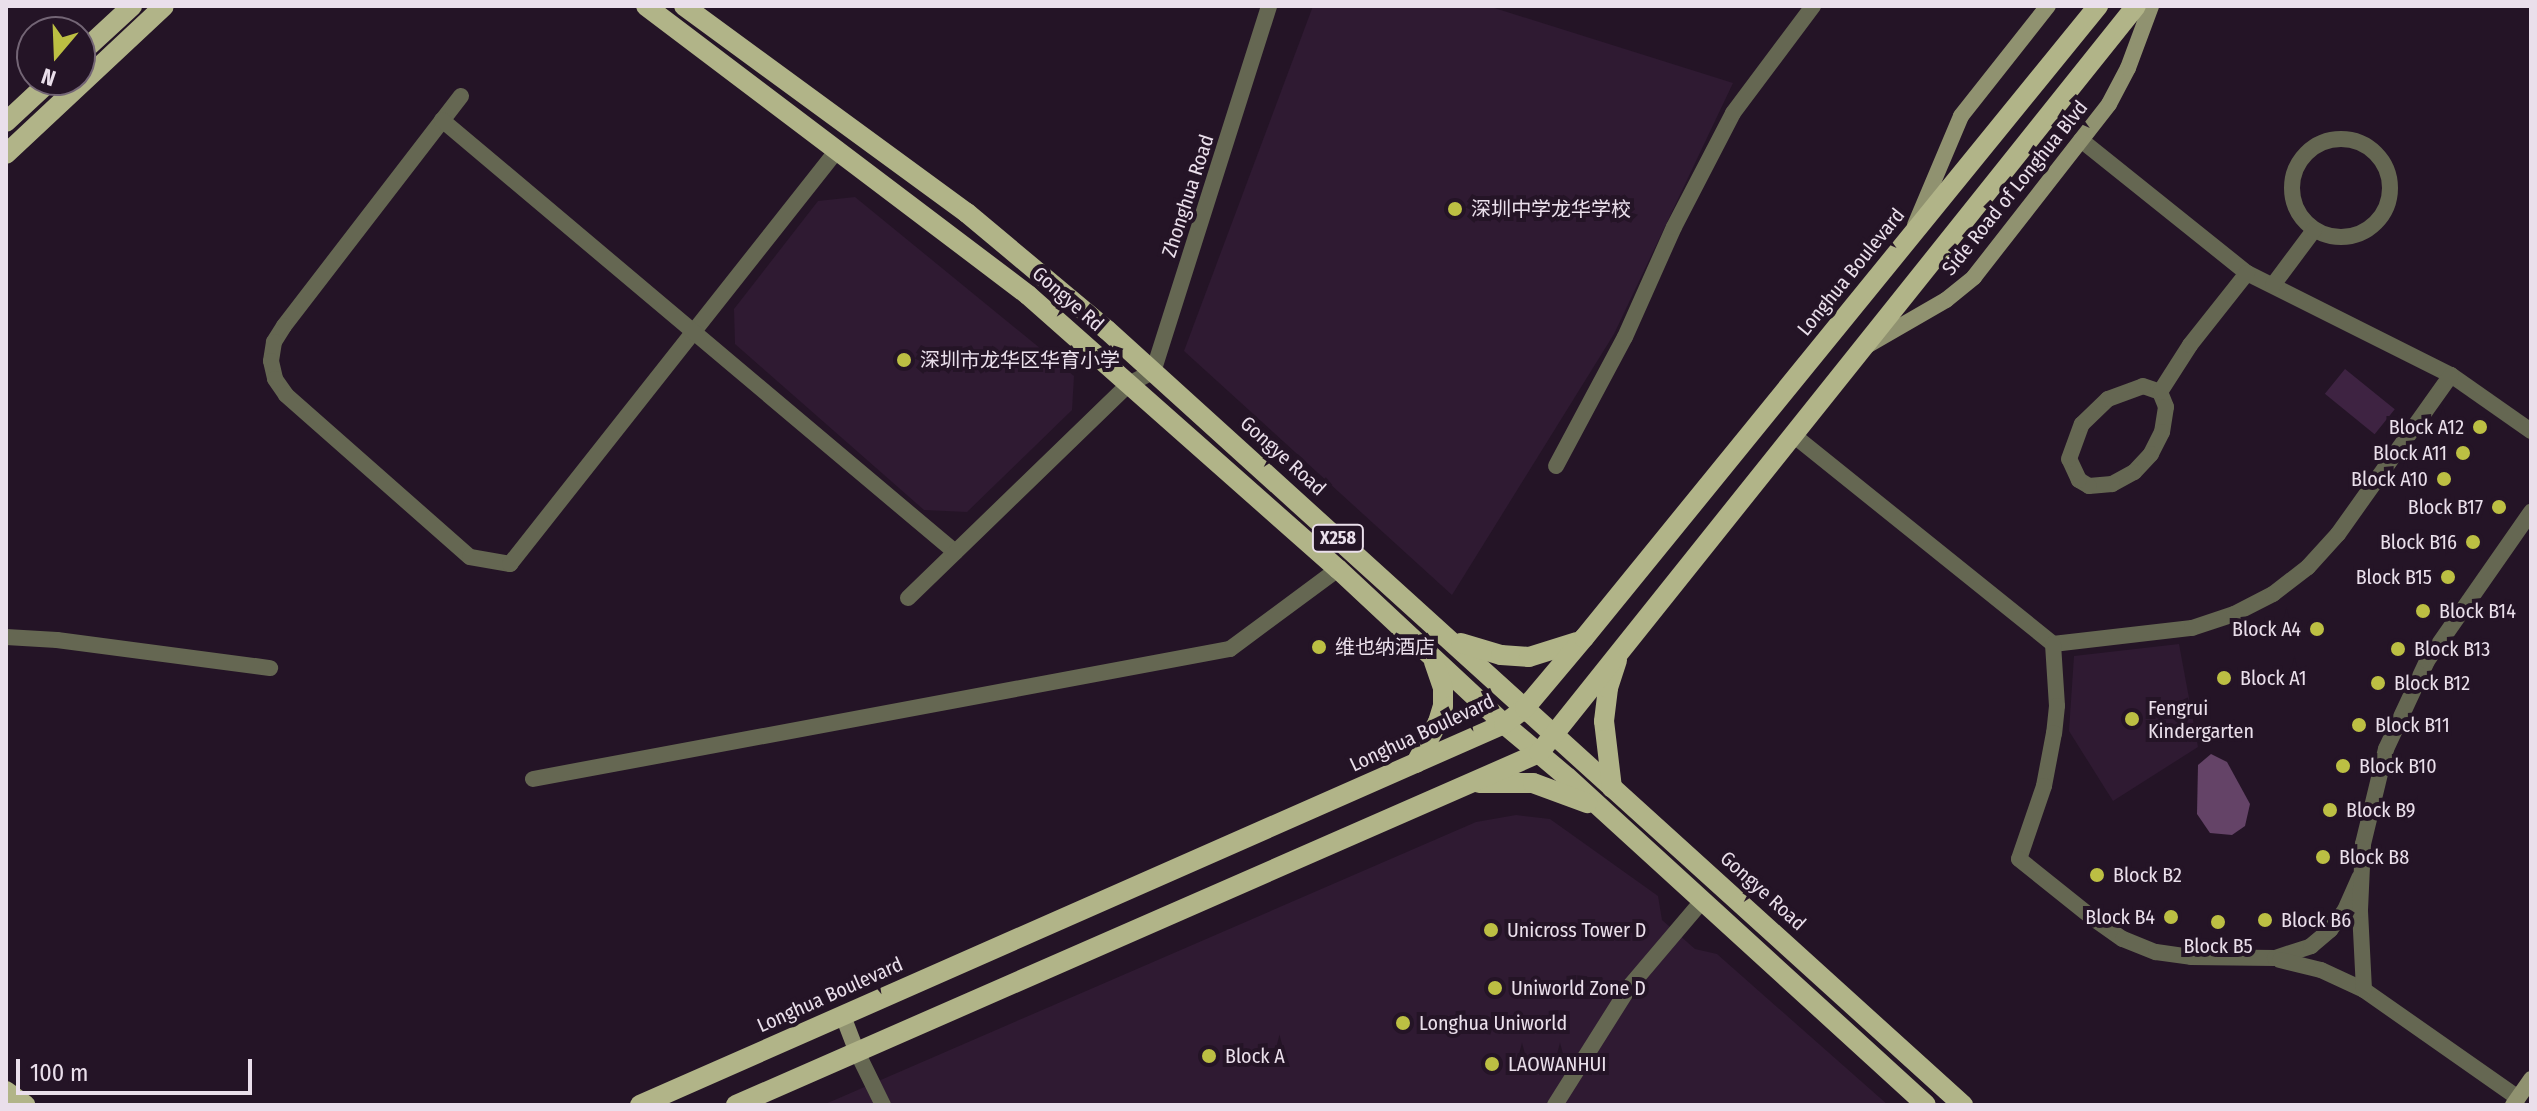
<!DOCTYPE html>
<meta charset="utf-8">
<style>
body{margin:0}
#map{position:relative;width:2537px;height:1111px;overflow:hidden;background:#241426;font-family:"Fira Sans Condensed","Noto Sans SC",sans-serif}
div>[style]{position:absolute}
.built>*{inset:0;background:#2f1a32}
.green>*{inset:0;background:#3e2342;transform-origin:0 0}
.water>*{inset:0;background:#644367}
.street>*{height:16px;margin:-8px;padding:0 8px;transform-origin:8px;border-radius:8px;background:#656752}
.street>.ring{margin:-8px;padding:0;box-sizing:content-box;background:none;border:16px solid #656752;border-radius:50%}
.secondary>*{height:16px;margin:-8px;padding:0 8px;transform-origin:8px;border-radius:8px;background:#909270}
.primary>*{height:20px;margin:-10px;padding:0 10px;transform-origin:10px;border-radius:10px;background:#b1b488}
.dots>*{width:22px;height:22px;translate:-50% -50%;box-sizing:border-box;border:4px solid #241426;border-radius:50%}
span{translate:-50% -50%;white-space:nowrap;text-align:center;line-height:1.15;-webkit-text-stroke:8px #241426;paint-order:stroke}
.shield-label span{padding:2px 6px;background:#241426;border:2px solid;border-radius:6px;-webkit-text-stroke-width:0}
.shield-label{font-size:18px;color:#eadfeb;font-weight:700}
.street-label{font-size:20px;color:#eadfeb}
.poi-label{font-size:20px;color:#eadfeb}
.left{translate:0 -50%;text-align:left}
.right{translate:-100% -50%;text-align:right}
.frame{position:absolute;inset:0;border:8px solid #eadfeb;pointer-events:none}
.north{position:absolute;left:16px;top:16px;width:80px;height:80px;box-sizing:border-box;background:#241426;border:2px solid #736575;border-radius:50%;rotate:199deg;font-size:22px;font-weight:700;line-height:32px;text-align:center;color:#eadfeb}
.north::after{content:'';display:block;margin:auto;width:28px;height:36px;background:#bcbf43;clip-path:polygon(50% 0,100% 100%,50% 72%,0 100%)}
.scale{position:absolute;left:16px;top:1059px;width:236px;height:36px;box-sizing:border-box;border:4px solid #eadfeb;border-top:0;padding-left:10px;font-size:24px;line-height:28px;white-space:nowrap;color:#eadfeb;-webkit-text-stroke:6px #241426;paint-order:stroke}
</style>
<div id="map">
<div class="built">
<div style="clip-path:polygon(1313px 6px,1488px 6px,1733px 83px,1614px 334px,1452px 595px,1184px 351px)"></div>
<div style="clip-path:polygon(855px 197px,1074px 376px,1072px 410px,967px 512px,924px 510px,735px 344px,734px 309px,818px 201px)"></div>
<div style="clip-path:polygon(2179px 644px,2198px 747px,2113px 801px,2069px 731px,2074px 656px)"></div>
<div style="clip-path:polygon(1516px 815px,1550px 819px,1658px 896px,1662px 920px,1695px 949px,1717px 954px,1888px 1105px,823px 1105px,1476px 822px)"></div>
</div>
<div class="green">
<div style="left:2345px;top:369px;width:64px;height:32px;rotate:39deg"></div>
</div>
<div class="water">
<div style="clip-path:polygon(2211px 754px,2227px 762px,2250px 804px,2245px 826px,2232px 835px,2210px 833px,2197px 814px,2198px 765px)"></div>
</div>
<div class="street">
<div style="left:461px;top:96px;width:290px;rotate:127.6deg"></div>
<div style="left:284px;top:326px;width:19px;rotate:122deg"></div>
<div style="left:274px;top:342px;width:19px;rotate:99deg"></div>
<div style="left:271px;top:361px;width:18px;rotate:77deg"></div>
<div style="left:275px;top:379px;width:19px;rotate:55deg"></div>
<div style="left:286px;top:395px;width:245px;rotate:41.4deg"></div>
<div style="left:470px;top:557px;width:41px;rotate:9.9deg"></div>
<div style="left:510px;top:564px;width:529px;rotate:-51.68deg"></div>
<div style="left:442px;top:120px;width:671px;rotate:40.1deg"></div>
<div class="ring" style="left:2292px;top:139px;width:82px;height:82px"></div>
<div style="left:2081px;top:140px;width:213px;rotate:38.7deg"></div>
<div style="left:2247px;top:273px;width:228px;rotate:26.6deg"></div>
<div style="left:2451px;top:375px;width:98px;rotate:35deg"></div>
<div style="left:2273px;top:285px;width:69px;rotate:-53.3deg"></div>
<div style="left:2143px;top:386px;width:18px;rotate:19deg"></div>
<div style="left:2160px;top:392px;width:16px;rotate:68deg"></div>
<div style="left:2166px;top:407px;width:25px;rotate:99deg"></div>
<div style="left:2162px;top:432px;width:25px;rotate:117deg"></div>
<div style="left:2151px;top:454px;width:25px;rotate:133deg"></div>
<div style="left:2134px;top:472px;width:25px;rotate:151deg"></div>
<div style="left:2112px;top:484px;width:23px;rotate:175deg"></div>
<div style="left:2089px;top:486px;width:12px;rotate:-149deg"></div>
<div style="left:2079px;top:480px;width:23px;rotate:-115deg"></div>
<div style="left:2069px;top:459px;width:37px;rotate:-70deg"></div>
<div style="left:2082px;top:424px;width:36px;rotate:-44deg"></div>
<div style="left:2108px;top:399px;width:37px;rotate:-20deg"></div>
<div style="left:2160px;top:392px;width:56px;rotate:-57.4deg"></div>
<div style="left:2190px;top:345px;width:92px;rotate:-51.6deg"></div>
<div style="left:1792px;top:434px;width:335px;rotate:38.8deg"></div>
<div style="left:2053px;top:644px;width:140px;rotate:-6.6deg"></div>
<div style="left:2192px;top:628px;width:44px;rotate:-18.4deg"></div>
<div style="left:2234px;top:614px;width:44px;rotate:-27.1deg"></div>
<div style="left:2273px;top:594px;width:44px;rotate:-37.6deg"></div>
<div style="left:2308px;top:567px;width:45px;rotate:-47.7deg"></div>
<div style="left:2338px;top:534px;width:195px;rotate:-54.6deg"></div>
<div style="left:1556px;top:466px;width:146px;rotate:-61.9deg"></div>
<div style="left:1625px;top:337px;width:120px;rotate:-66deg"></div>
<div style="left:1674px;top:227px;width:128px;rotate:-62.6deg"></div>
<div style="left:1733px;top:113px;width:134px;rotate:-53.2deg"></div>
<div style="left:908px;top:598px;width:308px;rotate:-44.1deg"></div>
<div style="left:1129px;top:384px;width:27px;rotate:-27deg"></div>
<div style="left:1153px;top:372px;width:384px;rotate:-72.4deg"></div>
<div style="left:6px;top:637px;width:51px;rotate:3.4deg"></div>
<div style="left:57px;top:640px;width:215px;rotate:7.5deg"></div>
<div style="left:2053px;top:644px;width:62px;rotate:86.3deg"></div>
<div style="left:2057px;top:706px;width:27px;rotate:96deg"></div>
<div style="left:2054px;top:733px;width:54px;rotate:100.7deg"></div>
<div style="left:2044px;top:786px;width:77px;rotate:108.9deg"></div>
<div style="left:2019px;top:859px;width:96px;rotate:38.7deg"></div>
<div style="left:2094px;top:919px;width:35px;rotate:35deg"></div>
<div style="left:2123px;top:939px;width:35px;rotate:22deg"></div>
<div style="left:2156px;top:952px;width:35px;rotate:8deg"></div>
<div style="left:2191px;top:957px;width:84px;rotate:0.7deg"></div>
<div style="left:2275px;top:958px;width:38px;rotate:-18deg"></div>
<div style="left:2311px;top:946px;width:25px;rotate:-40deg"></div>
<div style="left:2330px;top:930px;width:25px;rotate:-53deg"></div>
<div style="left:2345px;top:910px;width:36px;rotate:-66deg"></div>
<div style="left:533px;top:779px;width:709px;rotate:-10.57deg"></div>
<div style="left:1230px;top:649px;width:134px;rotate:-36.5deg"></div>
<div style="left:2280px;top:960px;width:42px;rotate:13.7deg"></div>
<div style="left:2321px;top:970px;width:47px;rotate:24.9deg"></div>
<div style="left:2364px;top:990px;width:188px;rotate:35deg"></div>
<div style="left:2364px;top:990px;width:80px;rotate:-92.9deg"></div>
<div style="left:2360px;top:910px;width:66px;rotate:-87.4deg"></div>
<div style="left:2363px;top:844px;width:98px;rotate:-76.4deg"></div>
<div style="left:2386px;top:749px;width:97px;rotate:-65deg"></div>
<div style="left:2427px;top:661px;width:182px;rotate:-55.1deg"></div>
<div style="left:857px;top:1052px;width:59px;rotate:63.9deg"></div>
<div style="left:1555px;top:1105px;width:141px;rotate:-57.8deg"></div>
<div style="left:1630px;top:986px;width:113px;rotate:-49.7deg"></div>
</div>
<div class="secondary">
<div style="left:1915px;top:225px;width:118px;rotate:-67.1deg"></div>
<div style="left:1961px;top:116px;width:140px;rotate:-51.7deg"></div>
<div style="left:1868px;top:345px;width:90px;rotate:-30deg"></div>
<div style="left:1946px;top:300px;width:36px;rotate:-39deg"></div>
<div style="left:1974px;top:277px;width:219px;rotate:-52deg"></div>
<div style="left:2109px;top:104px;width:41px;rotate:-62.2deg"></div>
<div style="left:2128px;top:68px;width:66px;rotate:-69.6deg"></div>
<div style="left:843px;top:1016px;width:39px;rotate:69deg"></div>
<div style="left:2513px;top:1105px;width:32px;rotate:-55deg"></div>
</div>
<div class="primary">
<div style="left:646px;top:6px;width:479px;rotate:37.1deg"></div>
<div style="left:1028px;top:295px;width:414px;rotate:41.5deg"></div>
<div style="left:1338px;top:569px;width:227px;rotate:43deg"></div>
<div style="left:1504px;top:724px;width:82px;rotate:40.1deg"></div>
<div style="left:1567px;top:777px;width:486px;rotate:42.4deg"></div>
<div style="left:684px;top:6px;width:351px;rotate:36.2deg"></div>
<div style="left:967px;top:213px;width:182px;rotate:39.9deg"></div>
<div style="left:1107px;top:330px;width:1155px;rotate:42.16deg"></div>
<div style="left:80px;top:54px;width:71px;rotate:-42.7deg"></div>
<div style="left:6px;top:122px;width:62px;rotate:-43deg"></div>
<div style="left:6px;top:154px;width:216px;rotate:-43.1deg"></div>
<div style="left:1461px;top:643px;width:42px;rotate:16.7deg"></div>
<div style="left:1501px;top:655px;width:28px;rotate:4deg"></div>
<div style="left:1529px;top:657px;width:50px;rotate:-17.4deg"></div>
<div style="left:1416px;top:763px;width:47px;rotate:-61.8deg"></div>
<div style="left:1438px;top:722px;width:17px;rotate:-73deg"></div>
<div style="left:1443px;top:706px;width:18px;rotate:-90deg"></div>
<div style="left:1443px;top:688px;width:28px;rotate:-109deg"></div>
<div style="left:1479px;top:783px;width:54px"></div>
<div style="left:1533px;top:783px;width:58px;rotate:20.3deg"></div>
<div style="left:1612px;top:788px;width:67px;rotate:-96.8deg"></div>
<div style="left:1604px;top:721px;width:33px;rotate:-83deg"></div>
<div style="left:1608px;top:688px;width:29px;rotate:-72deg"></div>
<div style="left:6px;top:1091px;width:24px;rotate:36deg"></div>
<div style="left:640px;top:1105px;width:944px;rotate:-23.8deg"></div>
<div style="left:1504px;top:724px;width:26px;rotate:-37deg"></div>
<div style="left:1525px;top:708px;width:92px;rotate:-49.9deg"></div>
<div style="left:1584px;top:638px;width:815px;rotate:-50.88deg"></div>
<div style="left:736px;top:1105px;width:877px;rotate:-23.67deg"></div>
<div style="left:1539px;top:753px;width:956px;rotate:-51.37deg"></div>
</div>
<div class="dots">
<div style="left:1455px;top:209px;background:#bcbf43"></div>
<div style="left:904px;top:360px;background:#bcbf43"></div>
<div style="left:2480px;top:427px;background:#bcbf43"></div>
<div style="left:2463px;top:453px;background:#bcbf43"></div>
<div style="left:2444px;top:479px;background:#bcbf43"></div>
<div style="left:2499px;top:507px;background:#bcbf43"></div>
<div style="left:2473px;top:542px;background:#bcbf43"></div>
<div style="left:2448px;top:577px;background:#bcbf43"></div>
<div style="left:2423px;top:611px;background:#bcbf43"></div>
<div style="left:2317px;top:629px;background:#bcbf43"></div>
<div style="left:1319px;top:647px;background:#bcbf43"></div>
<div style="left:2398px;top:649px;background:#bcbf43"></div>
<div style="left:2224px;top:678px;background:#bcbf43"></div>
<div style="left:2378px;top:683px;background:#bcbf43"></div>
<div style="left:2132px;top:719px;background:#bcbf43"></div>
<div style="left:2359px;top:725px;background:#bcbf43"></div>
<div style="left:2343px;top:766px;background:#bcbf43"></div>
<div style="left:2330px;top:810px;background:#bcbf43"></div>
<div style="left:2323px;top:857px;background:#bcbf43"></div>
<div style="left:2097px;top:875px;background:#bcbf43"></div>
<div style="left:2171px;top:917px;background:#bcbf43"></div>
<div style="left:2265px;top:920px;background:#bcbf43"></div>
<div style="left:2218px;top:922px;background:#bcbf43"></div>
<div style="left:1491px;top:930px;background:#bcbf43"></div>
<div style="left:1495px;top:988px;background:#bcbf43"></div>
<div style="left:1403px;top:1023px;background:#bcbf43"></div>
<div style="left:1209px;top:1056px;background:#bcbf43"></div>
<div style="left:1492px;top:1064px;background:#bcbf43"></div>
</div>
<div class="shield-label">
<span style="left:1338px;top:538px">X258</span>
</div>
<div class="street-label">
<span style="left:2015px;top:188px;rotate:-51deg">Side Road of Longhua Blvd</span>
<span style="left:1188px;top:196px;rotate:-72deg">Zhonghua Road</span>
<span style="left:1851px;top:272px;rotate:-51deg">Longhua Boulevard</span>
<span style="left:1068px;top:299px;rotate:41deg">Gongye Rd</span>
<span style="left:1283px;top:456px;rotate:42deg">Gongye Road</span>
<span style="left:1422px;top:733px;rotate:-25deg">Longhua Boulevard</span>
<span style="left:1763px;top:891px;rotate:42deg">Gongye Road</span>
<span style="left:830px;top:995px;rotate:-24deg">Longhua Boulevard</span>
</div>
<div class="poi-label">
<span class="left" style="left:1471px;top:209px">深圳中学龙华学校</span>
<span class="left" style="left:920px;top:360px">深圳市龙华区华育小学</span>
<span class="right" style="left:2464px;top:427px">Block A12</span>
<span class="right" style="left:2447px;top:453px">Block A11</span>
<span class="right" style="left:2428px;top:479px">Block A10</span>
<span class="right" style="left:2483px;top:507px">Block B17</span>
<span class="right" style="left:2457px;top:542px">Block B16</span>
<span class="right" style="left:2432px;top:577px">Block B15</span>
<span class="left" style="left:2439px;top:611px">Block B14</span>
<span class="right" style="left:2301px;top:629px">Block A4</span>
<span class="left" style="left:1335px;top:647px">维也纳酒店</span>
<span class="left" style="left:2414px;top:649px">Block B13</span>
<span class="left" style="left:2240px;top:678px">Block A1</span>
<span class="left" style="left:2394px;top:683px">Block B12</span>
<span class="left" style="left:2148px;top:720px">Fengrui<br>Kindergarten</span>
<span class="left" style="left:2375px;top:725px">Block B11</span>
<span class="left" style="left:2359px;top:766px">Block B10</span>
<span class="left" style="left:2346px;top:810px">Block B9</span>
<span class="left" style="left:2339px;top:857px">Block B8</span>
<span class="left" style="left:2113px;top:875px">Block B2</span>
<span class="right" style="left:2155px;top:917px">Block B4</span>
<span class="left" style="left:2281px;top:920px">Block B6</span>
<span class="left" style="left:1507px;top:930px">Unicross Tower D</span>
<span style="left:2218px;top:946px">Block B5</span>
<span class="left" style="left:1511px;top:988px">Uniworld Zone D</span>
<span class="left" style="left:1419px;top:1023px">Longhua Uniworld</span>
<span class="left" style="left:1225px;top:1056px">Block A</span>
<span class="left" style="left:1508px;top:1064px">LAOWANHUI</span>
</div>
<div class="frame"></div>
<div class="north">N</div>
<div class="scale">100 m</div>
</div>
